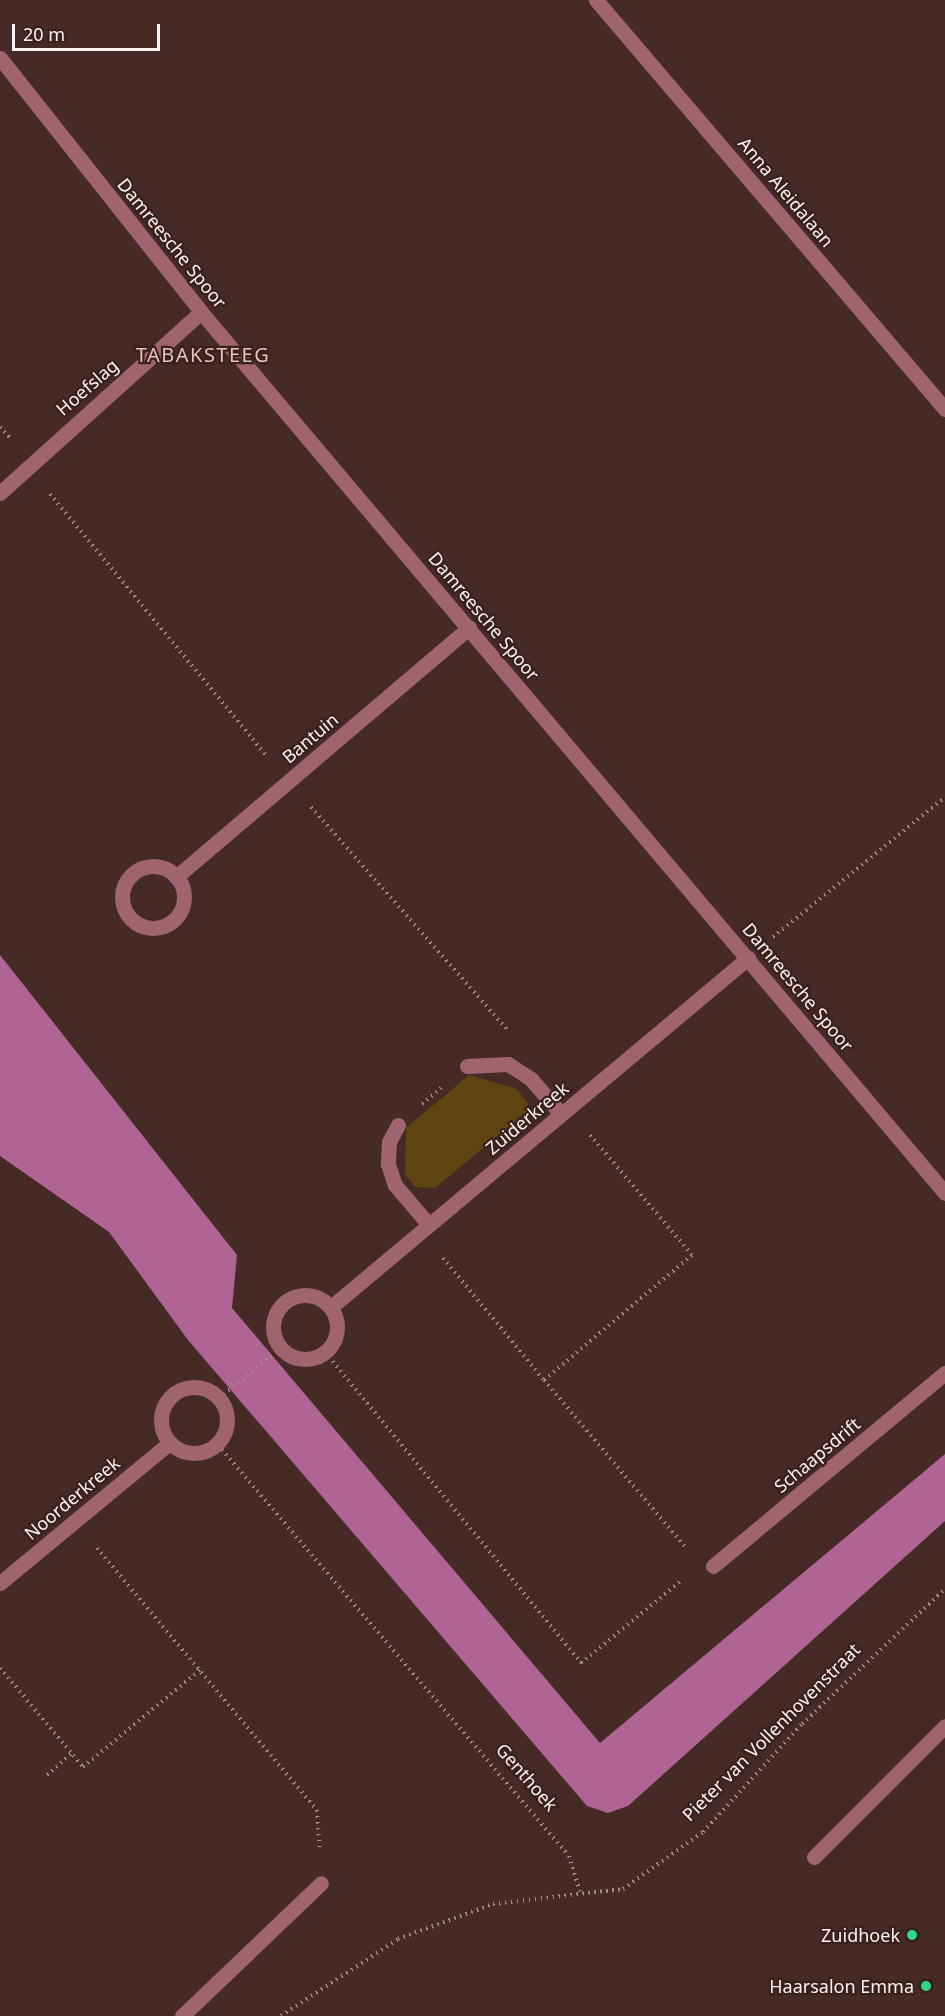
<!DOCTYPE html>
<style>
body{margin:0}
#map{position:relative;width:945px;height:2016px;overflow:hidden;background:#452a25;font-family:"Noto Sans",sans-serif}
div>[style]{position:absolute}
.green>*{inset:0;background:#5d4410}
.water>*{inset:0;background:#af6494}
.path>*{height:4px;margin-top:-2px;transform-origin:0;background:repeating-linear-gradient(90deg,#9f8c88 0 1.5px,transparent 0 6px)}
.minor>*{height:15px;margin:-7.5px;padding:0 7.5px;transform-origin:7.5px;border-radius:7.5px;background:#a06470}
.minor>.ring{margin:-7.5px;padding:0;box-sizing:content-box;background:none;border:15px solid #a06470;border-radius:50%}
.dots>*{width:16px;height:16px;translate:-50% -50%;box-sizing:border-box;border:3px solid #3a211c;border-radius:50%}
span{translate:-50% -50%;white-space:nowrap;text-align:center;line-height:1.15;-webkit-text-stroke:4.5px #3a211c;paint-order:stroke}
.street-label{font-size:18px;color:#fdf2f0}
.poi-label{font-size:18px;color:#fdf2f0}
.right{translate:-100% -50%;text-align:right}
.neighbourhood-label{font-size:20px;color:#e6c3bc;letter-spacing:1.5px}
.scale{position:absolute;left:12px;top:24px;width:148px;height:27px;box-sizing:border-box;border:3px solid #fdf2f0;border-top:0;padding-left:8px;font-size:18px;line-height:21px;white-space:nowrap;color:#fdf2f0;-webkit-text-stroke:4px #3a211c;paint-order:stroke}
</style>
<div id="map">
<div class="green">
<div style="clip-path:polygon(469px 1075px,517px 1089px,531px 1108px,435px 1188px,415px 1187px,405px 1174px,406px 1128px)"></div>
</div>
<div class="water">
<div style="clip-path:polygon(0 955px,237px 1255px,232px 1308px,600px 1743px,945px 1454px,945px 1521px,628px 1806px,608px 1813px,587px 1806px,188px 1340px,109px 1232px,0 1156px)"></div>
</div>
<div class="path">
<div style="left:0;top:427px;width:16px;rotate:47deg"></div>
<div style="left:50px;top:494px;width:340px;rotate:50.4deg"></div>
<div style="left:311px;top:807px;width:296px;rotate:48.6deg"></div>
<div style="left:773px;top:937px;width:222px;rotate:-39.1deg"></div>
<div style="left:422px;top:1104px;width:25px;rotate:-40deg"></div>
<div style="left:590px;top:1135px;width:157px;rotate:49.6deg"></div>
<div style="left:692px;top:1255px;width:194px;rotate:139.8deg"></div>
<div style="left:544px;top:1380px;width:220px;rotate:49.8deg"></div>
<div style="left:443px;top:1258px;width:158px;rotate:50.4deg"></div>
<div style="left:325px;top:1352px;width:403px;rotate:50.5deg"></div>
<div style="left:581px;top:1663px;width:131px;rotate:-39.4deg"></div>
<div style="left:219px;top:1398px;width:78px;rotate:-38.8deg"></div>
<div style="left:218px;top:1445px;width:540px;rotate:49.5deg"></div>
<div style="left:569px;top:1856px;width:37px;rotate:73deg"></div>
<div style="left:97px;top:1548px;width:342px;rotate:50deg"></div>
<div style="left:317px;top:1810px;width:40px;rotate:85.7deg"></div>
<div style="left:0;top:1668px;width:129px;rotate:50deg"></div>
<div style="left:83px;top:1767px;width:152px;rotate:-39.7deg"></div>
<div style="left:47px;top:1775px;width:32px;rotate:-41deg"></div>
<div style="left:281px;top:2016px;width:140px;rotate:-33.3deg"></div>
<div style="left:398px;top:1939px;width:101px;rotate:-20.2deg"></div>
<div style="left:493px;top:1904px;width:131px;rotate:-6.6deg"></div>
<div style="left:623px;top:1889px;width:98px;rotate:-35.5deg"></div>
<div style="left:703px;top:1832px;width:147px;rotate:-47.5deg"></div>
<div style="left:802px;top:1724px;width:197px;rotate:-43.4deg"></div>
</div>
<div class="minor">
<div style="left:596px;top:0;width:538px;rotate:49.53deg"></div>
<div style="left:0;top:58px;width:324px;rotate:51.6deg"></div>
<div style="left:201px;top:312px;width:1153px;rotate:49.82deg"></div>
<div style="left:0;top:493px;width:270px;rotate:-42deg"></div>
<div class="ring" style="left:122px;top:866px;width:47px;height:47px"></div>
<div style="left:176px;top:877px;width:385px;rotate:-40.4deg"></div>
<div style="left:467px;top:1066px;width:41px;rotate:-2.8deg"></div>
<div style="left:508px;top:1064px;width:27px;rotate:33deg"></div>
<div style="left:531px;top:1079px;width:46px;rotate:49.4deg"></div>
<div style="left:398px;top:1125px;width:19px;rotate:118deg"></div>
<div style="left:389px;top:1142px;width:22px;rotate:93deg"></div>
<div style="left:388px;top:1164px;width:22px;rotate:72deg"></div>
<div style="left:395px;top:1185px;width:52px;rotate:49.6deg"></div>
<div class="ring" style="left:273px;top:1295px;width:49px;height:49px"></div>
<div style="left:331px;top:1307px;width:544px;rotate:-39.93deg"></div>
<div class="ring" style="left:161px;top:1387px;width:51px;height:51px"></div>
<div style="left:713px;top:1566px;width:302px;rotate:-39.8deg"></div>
<div style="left:0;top:1583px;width:219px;rotate:-39.6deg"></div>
<div style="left:814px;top:1857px;width:185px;rotate:-45deg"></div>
<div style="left:182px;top:2016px;width:192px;rotate:-43.7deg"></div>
</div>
<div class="dots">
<div style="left:912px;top:1935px;background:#2cd884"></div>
<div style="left:926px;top:1986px;background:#2cd884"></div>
</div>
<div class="street-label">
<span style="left:786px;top:192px;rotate:50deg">Anna Aleidalaan</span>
<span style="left:172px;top:243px;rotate:51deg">Damreesche Spoor</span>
<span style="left:87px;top:387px;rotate:-41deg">Hoefslag</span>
<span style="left:484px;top:616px;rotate:50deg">Damreesche Spoor</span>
<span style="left:310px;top:738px;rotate:-40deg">Bantuin</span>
<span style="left:798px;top:987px;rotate:50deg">Damreesche Spoor</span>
<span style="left:527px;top:1118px;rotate:-40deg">Zuiderkreek</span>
<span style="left:817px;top:1455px;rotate:-40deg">Schaapsdrift</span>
<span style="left:72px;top:1498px;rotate:-40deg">Noorderkreek</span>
<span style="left:771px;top:1732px;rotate:-45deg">Pieter van Vollenhovenstraat</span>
<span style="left:527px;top:1777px;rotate:49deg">Genthoek</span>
</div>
<div class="poi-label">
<span class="right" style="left:900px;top:1935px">Zuidhoek</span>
<span class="right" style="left:914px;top:1986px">Haarsalon Emma</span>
</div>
<div class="neighbourhood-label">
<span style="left:203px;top:354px">TABAKSTEEG</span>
</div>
<div class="scale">20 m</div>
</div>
